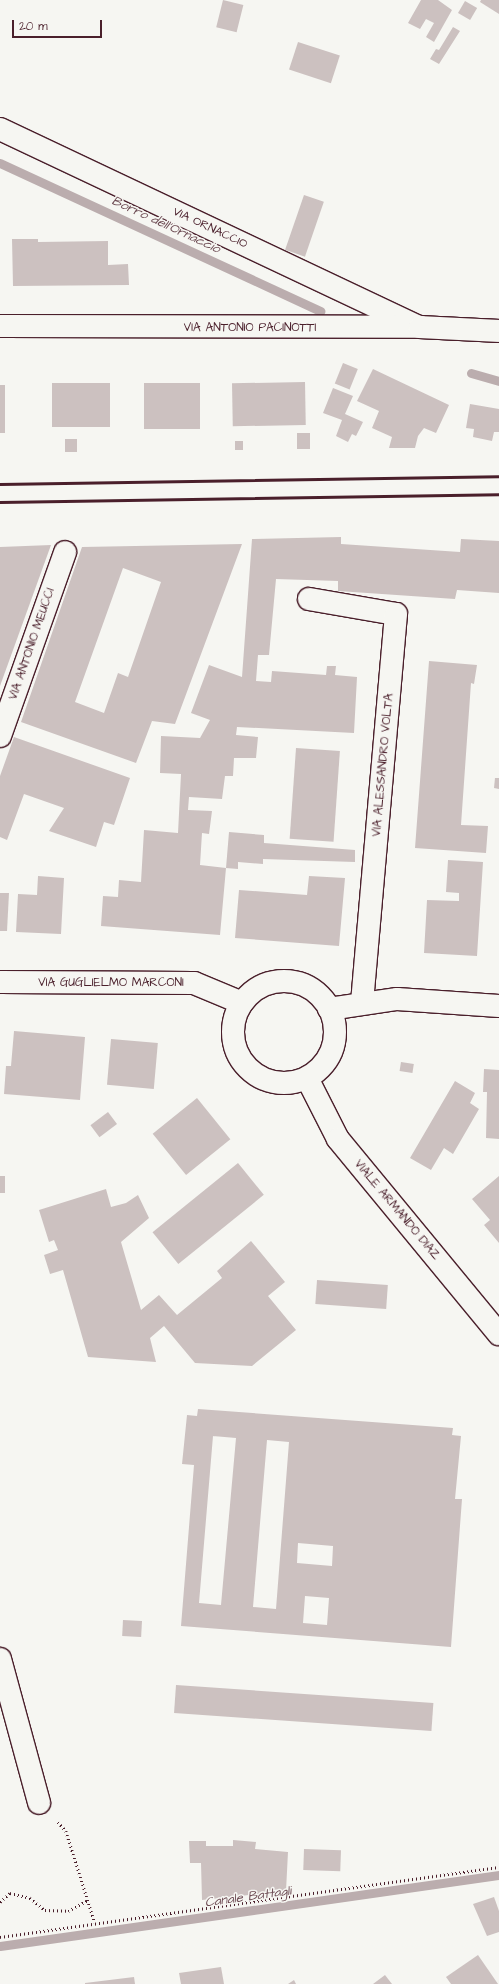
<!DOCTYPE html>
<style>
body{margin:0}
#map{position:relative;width:499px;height:1984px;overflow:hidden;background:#f6f6f2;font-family:"Architects Daughter",sans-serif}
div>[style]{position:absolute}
.stream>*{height:9px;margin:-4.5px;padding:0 4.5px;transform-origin:4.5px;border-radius:4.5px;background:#bbadae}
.building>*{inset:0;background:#ccc1c0;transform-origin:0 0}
.path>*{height:2.5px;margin-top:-1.25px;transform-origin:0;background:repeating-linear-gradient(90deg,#4a1f2b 0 1px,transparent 0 4px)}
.roads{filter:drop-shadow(1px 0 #4a1f2b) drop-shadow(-1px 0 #4a1f2b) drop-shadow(0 1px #4a1f2b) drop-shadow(0 -1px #4a1f2b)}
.street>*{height:22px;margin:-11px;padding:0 11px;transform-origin:11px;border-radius:11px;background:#f6f6f2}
.secondary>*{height:22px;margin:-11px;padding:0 11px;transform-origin:11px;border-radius:11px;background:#f6f6f2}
.secondary>.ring{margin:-11px;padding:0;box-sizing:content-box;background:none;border:22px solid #f6f6f2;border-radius:50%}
.rail>*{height:3px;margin:-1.5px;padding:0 1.5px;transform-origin:1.5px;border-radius:1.5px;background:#4a1f2b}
span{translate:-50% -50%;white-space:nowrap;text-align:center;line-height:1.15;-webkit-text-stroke:3px #f6f6f2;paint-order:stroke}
.street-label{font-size:12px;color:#4a1f2b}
.water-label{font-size:13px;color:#6c4a52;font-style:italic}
.scale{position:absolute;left:12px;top:20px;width:90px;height:18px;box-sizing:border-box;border:2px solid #4a1f2b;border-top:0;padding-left:5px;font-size:12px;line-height:14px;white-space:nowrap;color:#4a1f2b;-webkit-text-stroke:3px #f6f6f2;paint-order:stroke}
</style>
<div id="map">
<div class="stream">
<div style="left:0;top:163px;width:353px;rotate:24.8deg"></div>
<div style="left:471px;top:373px;width:29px;rotate:16deg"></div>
<div style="left:0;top:1946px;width:504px;rotate:-8.1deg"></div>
</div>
<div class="building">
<div style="left:223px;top:0;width:21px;height:28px;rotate:14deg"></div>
<div style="clip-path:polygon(421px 0,438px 0,452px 10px,434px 42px,426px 37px,434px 23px,426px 19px,420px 29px,408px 23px)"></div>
<div style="clip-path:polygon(481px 0,499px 0,499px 14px,480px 2px)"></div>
<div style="left:465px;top:1px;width:14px;height:14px;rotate:30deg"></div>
<div style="clip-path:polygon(453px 27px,460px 31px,439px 64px,430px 59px,436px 49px,439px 50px)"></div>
<div style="left:298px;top:42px;width:44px;height:29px;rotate:18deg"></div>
<div style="left:304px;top:195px;width:21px;height:58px;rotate:19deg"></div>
<div style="clip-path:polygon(12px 239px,38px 239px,38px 242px,108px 241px,108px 265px,128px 264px,129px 285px,13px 286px)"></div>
<div style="left:343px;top:363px;width:16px;height:22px;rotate:22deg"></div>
<div style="clip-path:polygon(373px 369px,449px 405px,436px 433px,424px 428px,418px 436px,415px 448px,389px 448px,392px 437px,372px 428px,379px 411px,357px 401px)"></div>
<div style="left:305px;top:382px;width:43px;height:73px;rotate:89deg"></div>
<div style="left:110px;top:383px;width:44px;height:58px;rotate:90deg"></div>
<div style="left:144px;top:383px;width:56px;height:46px"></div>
<div style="left:0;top:385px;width:5px;height:48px"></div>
<div style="clip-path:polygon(333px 388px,353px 396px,345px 414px,363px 422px,356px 436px,352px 434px,348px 442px,336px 436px,342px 420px,323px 413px)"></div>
<div style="clip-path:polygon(470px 404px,499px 409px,499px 432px,494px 432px,492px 441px,473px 437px,474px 429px,466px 428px)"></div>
<div style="left:310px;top:433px;width:16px;height:13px;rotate:90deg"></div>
<div style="left:65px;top:439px;width:12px;height:13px"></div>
<div style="left:235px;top:441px;width:8px;height:9px"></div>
<div style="clip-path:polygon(341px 537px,341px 544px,460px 552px,461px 539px,499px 541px,499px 593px,457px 590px,455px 599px,338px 591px,338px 581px,276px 579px,269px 655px,258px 655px,256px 681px,271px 682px,272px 671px,326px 675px,327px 666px,336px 666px,335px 675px,357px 677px,354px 733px,237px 727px,236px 735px,258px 737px,256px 758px,234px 758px,233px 776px,225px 776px,222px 799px,189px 797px,188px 810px,212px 811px,209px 834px,202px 833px,200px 865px,226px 868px,229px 832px,264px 835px,264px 843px,355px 850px,355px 862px,263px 859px,263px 864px,238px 862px,238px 869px,226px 868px,220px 935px,101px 926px,103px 896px,118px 897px,119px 880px,141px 882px,144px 830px,178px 833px,181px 774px,160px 773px,161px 736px,200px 738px,210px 720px,191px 713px,209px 665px,242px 677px,252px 539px)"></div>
<div style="clip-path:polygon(evenodd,242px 544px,175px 724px,152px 721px,136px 763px,21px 722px,82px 547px,242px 544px,123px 568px,161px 582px,128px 677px,118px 673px,104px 713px,75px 702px,123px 568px)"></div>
<div style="clip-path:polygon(51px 545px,0 686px,0 547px)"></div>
<div style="clip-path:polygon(429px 661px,477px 665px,474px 684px,471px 683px,461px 825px,488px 826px,486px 853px,415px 848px)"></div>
<div style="clip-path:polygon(14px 737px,130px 778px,114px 825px,104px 822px,96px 847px,49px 831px,64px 808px,24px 794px,7px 840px,0 837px,0 776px)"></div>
<div style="left:296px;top:748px;width:44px;height:91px;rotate:4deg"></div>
<div style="clip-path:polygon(495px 778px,499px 778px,499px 789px,494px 788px)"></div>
<div style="clip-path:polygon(448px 860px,483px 862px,477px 956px,424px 953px,427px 900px,459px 901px,459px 893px,446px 892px)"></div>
<div style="clip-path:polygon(38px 876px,64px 878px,61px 934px,16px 932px,18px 894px,37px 895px)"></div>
<div style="clip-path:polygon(309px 876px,345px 878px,339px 946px,235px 938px,239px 890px,307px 895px)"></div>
<div style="clip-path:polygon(0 893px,9px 893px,7px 931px,0 931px)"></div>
<div style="clip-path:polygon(14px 1031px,85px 1037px,80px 1100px,4px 1094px,6px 1066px,11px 1066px)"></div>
<div style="left:111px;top:1039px;width:47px;height:46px;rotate:5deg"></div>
<div style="left:401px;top:1062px;width:13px;height:9px;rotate:9deg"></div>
<div style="clip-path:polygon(484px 1069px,499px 1070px,499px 1139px,486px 1138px,487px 1092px,483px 1092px)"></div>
<div style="clip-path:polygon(455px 1081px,475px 1093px,470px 1103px,479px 1109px,453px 1154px,444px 1148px,431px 1170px,410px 1158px)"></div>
<div style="left:197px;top:1098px;width:53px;height:57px;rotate:51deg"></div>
<div style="left:108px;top:1112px;width:15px;height:22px;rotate:53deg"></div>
<div style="left:238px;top:1163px;width:41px;height:110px;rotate:51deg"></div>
<div style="left:0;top:1176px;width:5px;height:17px"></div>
<div style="clip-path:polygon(499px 1176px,499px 1243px,484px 1225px,490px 1220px,472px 1199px)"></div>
<div style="clip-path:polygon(106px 1189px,111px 1207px,126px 1203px,138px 1195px,149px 1218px,121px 1242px,141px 1310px,159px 1295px,177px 1315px,222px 1278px,217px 1271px,251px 1241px,285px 1282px,268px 1296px,296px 1330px,252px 1366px,195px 1363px,164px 1326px,150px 1338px,156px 1362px,88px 1357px,63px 1270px,50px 1274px,44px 1255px,58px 1250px,54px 1240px,49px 1242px,39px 1210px)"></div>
<div style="left:317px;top:1280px;width:71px;height:24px;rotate:4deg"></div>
<div style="clip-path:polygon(evenodd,198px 1409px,453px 1428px,452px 1435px,461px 1436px,455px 1499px,462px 1499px,451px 1647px,181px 1626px,194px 1465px,182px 1464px,187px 1415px,197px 1416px,198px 1409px,213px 1436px,236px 1438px,221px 1605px,199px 1603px,213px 1436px,198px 1409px,267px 1440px,289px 1442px,276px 1609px,253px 1607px,267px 1440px,198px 1409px,298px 1543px,333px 1546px,332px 1566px,297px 1563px,298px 1543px,198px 1409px,305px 1596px,329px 1598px,327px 1625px,303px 1623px,305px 1596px)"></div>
<div style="left:123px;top:1620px;width:19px;height:16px;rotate:3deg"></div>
<div style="left:176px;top:1685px;width:258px;height:28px;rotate:4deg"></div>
<div style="clip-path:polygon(233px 1840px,256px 1842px,255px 1849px,288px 1852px,286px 1891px,202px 1900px,201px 1863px,190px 1863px,189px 1841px,206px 1841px,206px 1846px,233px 1846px)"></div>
<div style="left:304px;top:1849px;width:37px;height:21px;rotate:2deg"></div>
<div style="clip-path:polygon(494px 1897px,499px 1911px,499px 1932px,487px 1936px,473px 1904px)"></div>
<div style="clip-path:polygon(478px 1955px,498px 1984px,451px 1984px,446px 1977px)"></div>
<div style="clip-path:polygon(221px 1967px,224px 1984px,181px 1984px,179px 1973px)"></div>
<div style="clip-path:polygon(385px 1975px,392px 1984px,373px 1984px)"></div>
<div style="clip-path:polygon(134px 1977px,135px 1984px,85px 1984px,85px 1983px)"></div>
<div style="clip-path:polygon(294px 1980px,296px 1984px,288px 1984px)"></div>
</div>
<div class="path">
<div style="left:58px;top:1822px;width:12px;rotate:48deg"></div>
<div style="left:66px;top:1831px;width:96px;rotate:72.5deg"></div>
<div style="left:0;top:1902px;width:13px;rotate:-42deg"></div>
<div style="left:10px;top:1893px;width:21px;rotate:14deg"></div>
<div style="left:30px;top:1898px;width:19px;rotate:39deg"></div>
<div style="left:45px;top:1910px;width:23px;rotate:2deg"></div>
<div style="left:68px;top:1911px;width:23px;rotate:-29deg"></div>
<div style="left:0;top:1937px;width:504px;rotate:-7.99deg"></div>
</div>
<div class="roads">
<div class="street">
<div style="left:0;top:129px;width:459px;rotate:25.3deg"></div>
<div style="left:0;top:326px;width:420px;rotate:0.1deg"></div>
<div style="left:420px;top:327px;width:79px;rotate:2.9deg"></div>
<div style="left:309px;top:599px;width:88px;rotate:9.8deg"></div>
<div style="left:396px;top:614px;width:391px;rotate:95deg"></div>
<div style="left:0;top:736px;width:195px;rotate:-70.5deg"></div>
<div style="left:329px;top:1009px;width:69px;rotate:-8.4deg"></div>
<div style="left:397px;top:999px;width:102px;rotate:3.9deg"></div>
<div style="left:0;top:1659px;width:149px;rotate:74.8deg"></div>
</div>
<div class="secondary">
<div class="ring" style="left:233px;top:981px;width:80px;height:80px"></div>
<div style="left:0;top:982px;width:194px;rotate:0.3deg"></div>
<div style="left:194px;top:983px;width:52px;rotate:22.6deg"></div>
<div style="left:307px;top:1078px;width:68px;rotate:63.1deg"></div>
<div style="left:338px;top:1139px;width:253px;rotate:50.5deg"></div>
</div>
</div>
<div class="rail">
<div style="left:0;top:484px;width:499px;rotate:-0.9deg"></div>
<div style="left:0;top:502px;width:499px;rotate:-0.9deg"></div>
</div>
<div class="street-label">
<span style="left:210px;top:228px;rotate:25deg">VIA ORNACCIO</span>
<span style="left:250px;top:328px">VIA ANTONIO PACINOTTI</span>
<span style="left:32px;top:644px;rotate:-71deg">VIA ANTONIO MEUCCI</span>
<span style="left:383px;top:765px;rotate:-85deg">VIA ALESSANDRO VOLTA</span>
<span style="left:111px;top:983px">VIA GUGLIELMO MARCONI</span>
<span style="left:397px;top:1210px;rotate:50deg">VIALE ARMANDO DIAZ</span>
</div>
<div class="water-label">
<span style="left:166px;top:225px;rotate:25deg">Borro dell'Ornaccio</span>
<span style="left:248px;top:1897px;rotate:-8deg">Canale Battagli</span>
</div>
<div class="scale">20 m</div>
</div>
